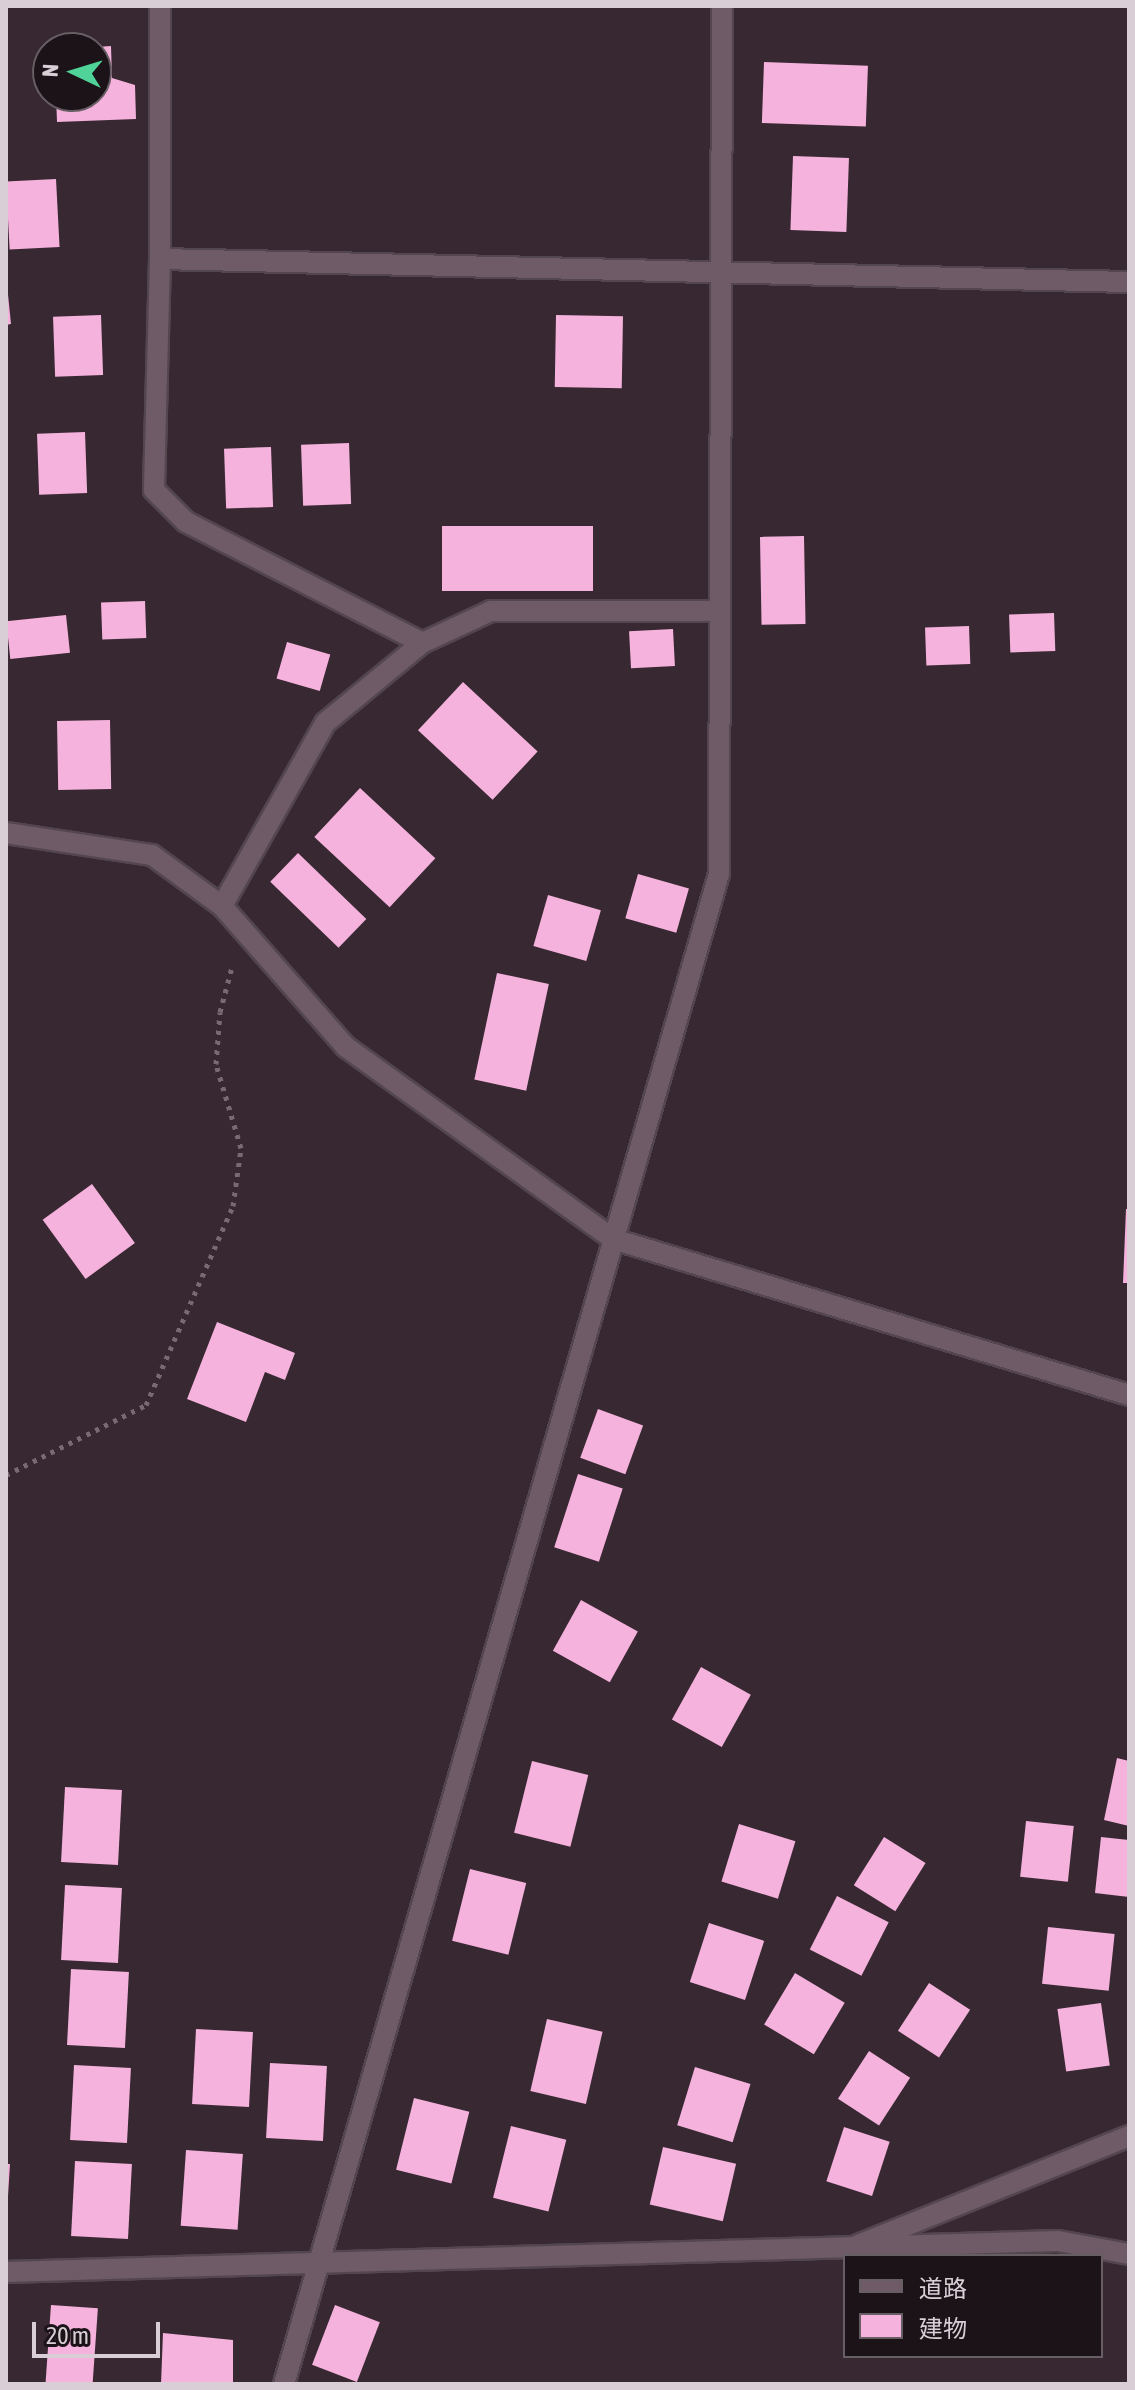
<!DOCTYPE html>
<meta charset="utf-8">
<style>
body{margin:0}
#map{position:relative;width:1135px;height:2390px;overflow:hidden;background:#382832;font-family:"Asap Condensed","Noto Sans JP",sans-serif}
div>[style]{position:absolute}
.building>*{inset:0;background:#f5b2dc;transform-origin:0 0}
.path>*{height:5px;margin-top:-2.5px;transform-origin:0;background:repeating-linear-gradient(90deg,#786a73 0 4px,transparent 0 10px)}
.roads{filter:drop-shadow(2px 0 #53464e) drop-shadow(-2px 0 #53464e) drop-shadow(0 2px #53464e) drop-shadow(0 -2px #53464e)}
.minor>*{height:20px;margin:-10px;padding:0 10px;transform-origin:10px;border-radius:10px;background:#6e5b67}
.tertiary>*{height:20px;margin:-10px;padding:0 10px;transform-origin:10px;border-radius:10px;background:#6e5b67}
span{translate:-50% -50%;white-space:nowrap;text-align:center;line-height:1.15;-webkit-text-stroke:8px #1b1318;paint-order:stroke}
.frame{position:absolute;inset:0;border:8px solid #d9ced5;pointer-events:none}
.legend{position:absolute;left:843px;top:2254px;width:260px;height:104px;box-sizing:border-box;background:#1b1318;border:2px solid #675e64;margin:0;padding:10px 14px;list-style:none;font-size:24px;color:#d9ced5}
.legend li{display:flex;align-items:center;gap:16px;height:40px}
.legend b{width:40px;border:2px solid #675e64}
.north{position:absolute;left:32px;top:32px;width:80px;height:80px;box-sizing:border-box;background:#1b1318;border:2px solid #675e64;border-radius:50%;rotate:274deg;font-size:22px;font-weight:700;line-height:32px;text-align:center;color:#d9ced5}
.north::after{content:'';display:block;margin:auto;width:28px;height:36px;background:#4fd399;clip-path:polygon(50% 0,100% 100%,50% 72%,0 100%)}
.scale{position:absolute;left:32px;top:2322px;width:128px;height:36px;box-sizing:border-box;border:4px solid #d9ced5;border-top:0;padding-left:10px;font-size:24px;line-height:28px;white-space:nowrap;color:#d9ced5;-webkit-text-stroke:6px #1b1318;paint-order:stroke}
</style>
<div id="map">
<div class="building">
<div style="clip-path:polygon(111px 46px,112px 78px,135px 85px,136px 119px,57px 122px,56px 96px,96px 96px,96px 47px)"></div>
<div style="left:764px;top:62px;width:104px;height:61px;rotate:2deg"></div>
<div style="left:793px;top:156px;width:56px;height:74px;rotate:2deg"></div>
<div style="left:56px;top:179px;width:68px;height:50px;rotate:87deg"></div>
<div style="clip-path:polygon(6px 275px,11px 324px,6px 325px)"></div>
<div style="left:101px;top:315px;width:60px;height:48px;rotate:88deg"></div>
<div style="left:556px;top:315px;width:67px;height:72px;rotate:1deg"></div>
<div style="left:85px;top:432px;width:61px;height:48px;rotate:88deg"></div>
<div style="left:349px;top:443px;width:61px;height:48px;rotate:88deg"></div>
<div style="left:271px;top:447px;width:60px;height:47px;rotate:88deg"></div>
<div style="left:593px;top:526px;width:65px;height:151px;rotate:90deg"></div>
<div style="left:804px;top:536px;width:88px;height:44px;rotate:89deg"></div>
<div style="left:145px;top:601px;width:37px;height:44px;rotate:88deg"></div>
<div style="left:1054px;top:613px;width:38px;height:45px;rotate:88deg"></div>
<div style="left:66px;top:615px;width:38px;height:60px;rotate:84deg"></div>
<div style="left:969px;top:626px;width:38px;height:44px;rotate:88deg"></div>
<div style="left:673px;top:629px;width:37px;height:44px;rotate:87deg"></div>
<div style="left:287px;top:642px;width:45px;height:38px;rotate:16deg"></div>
<div style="left:463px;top:682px;width:102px;height:66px;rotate:43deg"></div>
<div style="left:110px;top:720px;width:69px;height:53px;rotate:89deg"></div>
<div style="left:360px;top:788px;width:103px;height:67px;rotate:43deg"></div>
<div style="left:298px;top:853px;width:95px;height:40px;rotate:44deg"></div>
<div style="left:638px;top:874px;width:53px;height:46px;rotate:16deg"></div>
<div style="left:548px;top:895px;width:55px;height:53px;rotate:16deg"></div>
<div style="left:497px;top:973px;width:53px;height:109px;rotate:12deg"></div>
<div style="left:92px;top:1184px;width:73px;height:61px;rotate:54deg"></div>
<div style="clip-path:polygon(1126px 1209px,1129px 1209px,1129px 1283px,1123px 1283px)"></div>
<div style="clip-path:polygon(217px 1322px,295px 1353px,285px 1380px,265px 1372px,246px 1422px,187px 1399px)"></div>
<div style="left:598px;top:1409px;width:48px;height:52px;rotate:20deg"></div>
<div style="left:578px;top:1474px;width:47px;height:77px;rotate:18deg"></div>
<div style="left:581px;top:1600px;width:65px;height:58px;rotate:29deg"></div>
<div style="left:701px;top:1667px;width:57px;height:60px;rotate:29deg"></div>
<div style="clip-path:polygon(1117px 1758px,1129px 1761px,1129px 1826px,1104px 1820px)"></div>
<div style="left:532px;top:1761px;width:58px;height:74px;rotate:14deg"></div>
<div style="left:65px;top:1787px;width:57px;height:75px;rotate:3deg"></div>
<div style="left:1026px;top:1821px;width:48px;height:56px;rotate:6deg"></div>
<div style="left:739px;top:1824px;width:59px;height:60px;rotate:17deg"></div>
<div style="left:884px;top:1837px;width:49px;height:57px;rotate:32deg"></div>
<div style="clip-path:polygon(1101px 1837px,1129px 1840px,1129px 1897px,1095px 1893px)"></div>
<div style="left:470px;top:1869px;width:58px;height:74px;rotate:14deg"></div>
<div style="left:65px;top:1885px;width:57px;height:75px;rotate:3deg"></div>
<div style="left:837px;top:1896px;width:58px;height:60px;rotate:27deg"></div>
<div style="left:709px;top:1923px;width:58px;height:62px;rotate:18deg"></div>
<div style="left:1048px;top:1927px;width:67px;height:57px;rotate:6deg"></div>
<div style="left:71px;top:1969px;width:58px;height:76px;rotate:3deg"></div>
<div style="left:795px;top:1973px;width:58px;height:60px;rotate:31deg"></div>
<div style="left:929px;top:1983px;width:49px;height:57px;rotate:33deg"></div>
<div style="left:1101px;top:2003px;width:63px;height:44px;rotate:82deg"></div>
<div style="left:547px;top:2019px;width:57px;height:74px;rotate:13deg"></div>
<div style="left:196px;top:2029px;width:57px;height:75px;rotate:3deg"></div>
<div style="left:869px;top:2051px;width:49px;height:57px;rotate:33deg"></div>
<div style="left:270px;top:2063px;width:57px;height:75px;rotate:3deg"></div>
<div style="left:74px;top:2065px;width:57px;height:75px;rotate:3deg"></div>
<div style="left:695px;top:2067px;width:58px;height:61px;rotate:17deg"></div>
<div style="left:414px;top:2098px;width:57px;height:74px;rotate:14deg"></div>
<div style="left:511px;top:2126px;width:57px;height:74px;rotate:14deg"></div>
<div style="left:844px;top:2127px;width:48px;height:57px;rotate:18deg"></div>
<div style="left:663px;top:2147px;width:75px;height:59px;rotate:13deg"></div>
<div style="left:186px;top:2150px;width:57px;height:76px;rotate:4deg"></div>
<div style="left:75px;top:2161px;width:57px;height:75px;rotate:3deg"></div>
<div style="clip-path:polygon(6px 2164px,10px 2164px,8px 2196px,6px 2196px)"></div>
<div style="left:51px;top:2305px;width:47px;height:79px;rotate:4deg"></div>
<div style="left:335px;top:2305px;width:48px;height:64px;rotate:21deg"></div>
<div style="clip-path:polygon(163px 2333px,233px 2340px,233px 2384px,161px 2384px)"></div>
</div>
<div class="path">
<div style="left:6px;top:1475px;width:157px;rotate:-26.6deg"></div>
<div style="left:146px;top:1405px;width:217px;rotate:-66.4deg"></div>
<div style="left:233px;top:1206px;width:59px;rotate:-82.1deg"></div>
<div style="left:241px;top:1148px;width:88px;rotate:-106.6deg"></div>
<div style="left:216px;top:1064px;width:52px;rotate:-85.6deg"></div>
<div style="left:220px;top:1012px;width:47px;rotate:-75.1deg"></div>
</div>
<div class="roads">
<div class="minor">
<div style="left:160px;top:6px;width:253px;rotate:90deg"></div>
<div style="left:160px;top:259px;width:969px;rotate:1.36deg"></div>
<div style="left:160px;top:259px;width:231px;rotate:91.5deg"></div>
<div style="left:154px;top:490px;width:45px;rotate:45deg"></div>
<div style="left:186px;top:522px;width:265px;rotate:27.1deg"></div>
<div style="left:6px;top:833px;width:148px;rotate:8.6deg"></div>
<div style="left:152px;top:855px;width:87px;rotate:36.1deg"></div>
<div style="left:222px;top:906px;width:188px;rotate:48.7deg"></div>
<div style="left:346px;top:1047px;width:329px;rotate:35.7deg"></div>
<div style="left:613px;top:1239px;width:539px;rotate:16.82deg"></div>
<div style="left:222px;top:906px;width:210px;rotate:-60.6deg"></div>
<div style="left:325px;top:723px;width:126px;rotate:-39.5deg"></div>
<div style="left:422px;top:643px;width:76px;rotate:-24.9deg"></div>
<div style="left:491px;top:611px;width:225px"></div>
<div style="left:858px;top:2245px;width:292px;rotate:-21.9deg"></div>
<div style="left:284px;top:2384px;width:1571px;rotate:-73.93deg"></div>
<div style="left:719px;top:874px;width:868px;rotate:-89.8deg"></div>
</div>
<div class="tertiary">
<div style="left:6px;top:2272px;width:1052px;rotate:-1.69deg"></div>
<div style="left:1058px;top:2241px;width:72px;rotate:10.4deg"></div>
</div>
</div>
<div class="frame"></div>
<ul class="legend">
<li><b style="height:10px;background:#6e5b67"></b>道路</li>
<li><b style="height:22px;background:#f5b2dc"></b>建物</li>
</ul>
<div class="north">N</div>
<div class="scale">20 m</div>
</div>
